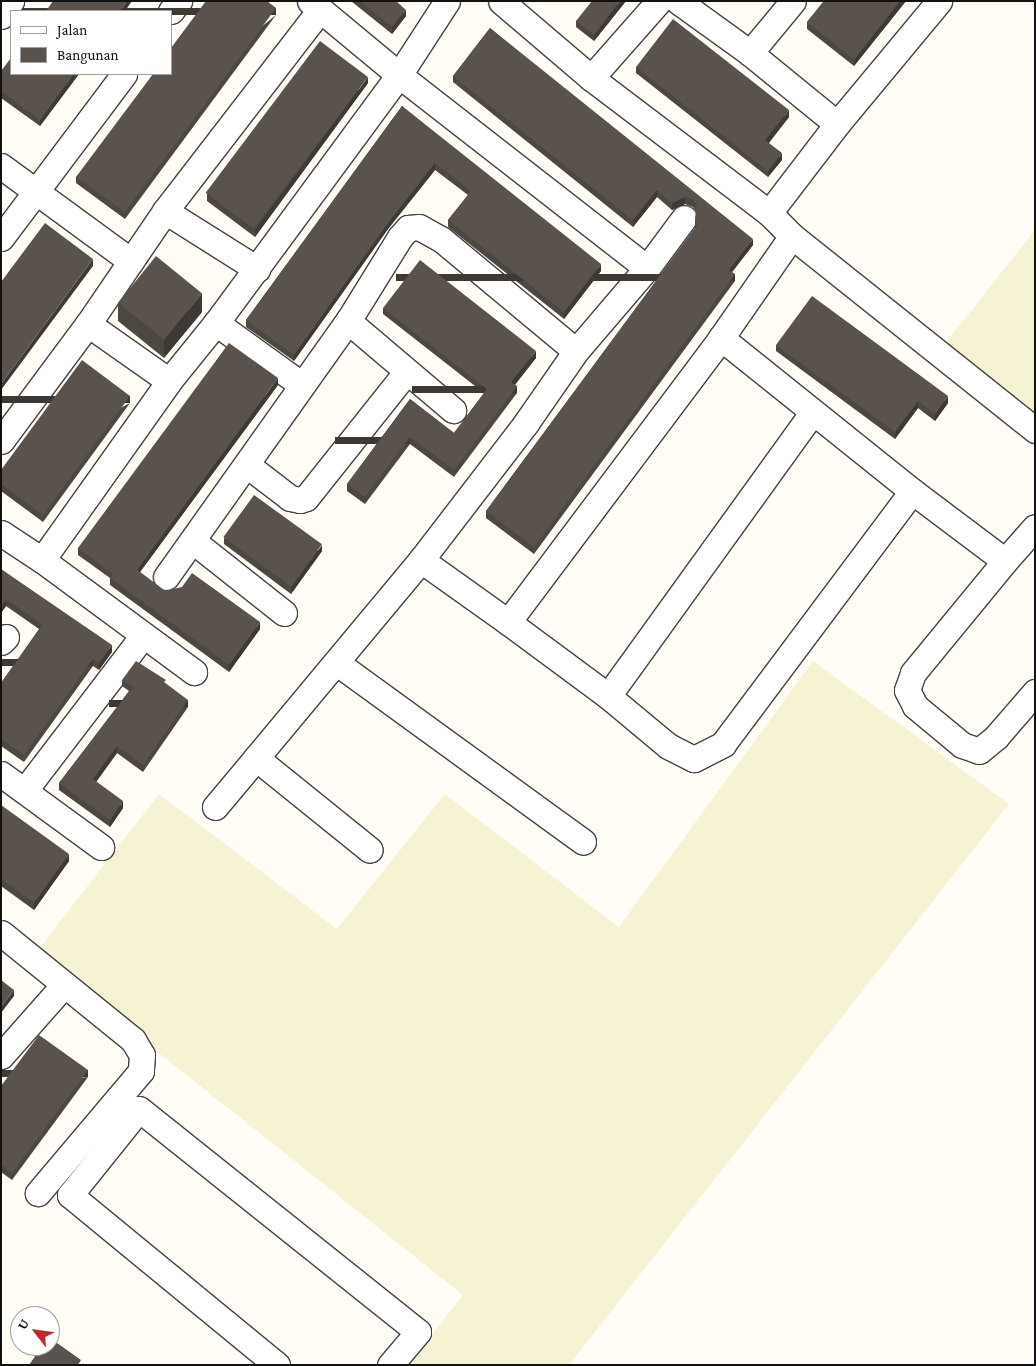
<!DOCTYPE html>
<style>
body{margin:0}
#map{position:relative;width:1036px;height:1366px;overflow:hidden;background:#fffdf5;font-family:"Crimson Pro",serif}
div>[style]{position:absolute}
.farmland>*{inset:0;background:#f6f3d4}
.roads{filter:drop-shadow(1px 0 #444) drop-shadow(-1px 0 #444) drop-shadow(0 1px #444) drop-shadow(0 -1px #444)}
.street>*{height:25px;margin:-12.5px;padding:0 12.5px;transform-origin:12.5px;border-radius:12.5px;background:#fff}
.wall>*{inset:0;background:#4d4742}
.shaded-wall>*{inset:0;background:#3f3936;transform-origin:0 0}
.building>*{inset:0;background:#5a524d;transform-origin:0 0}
span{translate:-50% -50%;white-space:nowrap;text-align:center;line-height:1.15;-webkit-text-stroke:5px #fff;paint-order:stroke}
.frame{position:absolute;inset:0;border:2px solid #111;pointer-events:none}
.legend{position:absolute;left:10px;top:10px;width:162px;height:65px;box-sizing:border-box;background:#fff;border:1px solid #a0a0a0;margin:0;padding:6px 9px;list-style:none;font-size:15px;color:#111}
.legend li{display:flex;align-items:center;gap:10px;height:25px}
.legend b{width:25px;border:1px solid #a0a0a0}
.north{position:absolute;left:10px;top:1306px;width:50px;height:50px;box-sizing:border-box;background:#fff;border:1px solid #a0a0a0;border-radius:50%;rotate:300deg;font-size:14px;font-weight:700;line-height:20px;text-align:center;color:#111}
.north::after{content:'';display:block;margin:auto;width:18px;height:22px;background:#c4262e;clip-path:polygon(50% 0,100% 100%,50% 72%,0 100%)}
</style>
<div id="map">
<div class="farmland">
<div style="clip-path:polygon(1035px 230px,1035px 420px,944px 345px)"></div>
<div style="clip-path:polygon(813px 661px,1009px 804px,569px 1365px,408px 1365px,463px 1295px,160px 1054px,31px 959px,159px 794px,337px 929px,445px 794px,619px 927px)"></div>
</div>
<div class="roads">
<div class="street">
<div style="left:310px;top:1px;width:116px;rotate:39.7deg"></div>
<div style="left:399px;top:75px;width:314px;rotate:37.9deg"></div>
<div style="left:678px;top:1px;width:89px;rotate:35.8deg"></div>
<div style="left:750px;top:53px;width:112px;rotate:39.2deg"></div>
<div style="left:837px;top:124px;width:160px;rotate:-50.3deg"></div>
<div style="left:171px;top:11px;width:13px;rotate:-51deg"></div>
<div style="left:1px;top:16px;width:18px;rotate:-56deg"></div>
<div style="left:750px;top:53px;width:67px;rotate:-50.4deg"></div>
<div style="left:591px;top:78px;width:103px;rotate:-48.6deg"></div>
<div style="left:1px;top:166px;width:161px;rotate:36.2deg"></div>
<div style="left:165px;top:211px;width:109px;rotate:32.2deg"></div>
<div style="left:769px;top:213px;width:112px;rotate:-52.6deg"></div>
<div style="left:792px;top:236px;width:311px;rotate:38.6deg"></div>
<div style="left:1px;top:238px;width:205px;rotate:-53.1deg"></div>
<div style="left:348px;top:321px;width:138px;rotate:40.3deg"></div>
<div style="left:216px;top:323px;width:106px;rotate:35.8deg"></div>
<div style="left:88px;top:324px;width:99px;rotate:35.1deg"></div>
<div style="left:1px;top:441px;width:146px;rotate:-53.4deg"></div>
<div style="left:88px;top:324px;width:137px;rotate:-55.7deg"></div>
<div style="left:165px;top:211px;width:254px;rotate:-52.4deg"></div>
<div style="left:247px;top:465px;width:54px;rotate:37.5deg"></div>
<div style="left:290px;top:498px;width:10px;rotate:11deg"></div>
<div style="left:300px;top:500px;width:6px;rotate:-18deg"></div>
<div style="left:306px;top:498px;width:162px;rotate:-51.5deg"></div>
<div style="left:912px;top:491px;width:116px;rotate:37deg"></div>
<div style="left:1005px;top:561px;width:45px;rotate:-48.6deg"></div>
<div style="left:1px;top:533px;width:49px;rotate:33.4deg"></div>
<div style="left:42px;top:560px;width:219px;rotate:-54.6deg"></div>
<div style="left:169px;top:381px;width:75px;rotate:-51deg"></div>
<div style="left:216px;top:323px;width:308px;rotate:-53.6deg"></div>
<div style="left:399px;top:75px;width:88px;rotate:-57deg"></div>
<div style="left:193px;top:541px;width:116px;rotate:38.4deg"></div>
<div style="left:42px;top:560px;width:189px;rotate:36.4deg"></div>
<div style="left:421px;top:560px;width:107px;rotate:35.5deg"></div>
<div style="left:508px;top:622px;width:355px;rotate:-53.1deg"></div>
<div style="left:721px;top:338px;width:124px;rotate:-55.2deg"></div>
<div style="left:792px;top:236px;width:33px;rotate:-135deg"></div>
<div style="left:769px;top:213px;width:223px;rotate:-142.8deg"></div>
<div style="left:591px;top:78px;width:118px;rotate:-139.5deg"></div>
<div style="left:1005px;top:561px;width:145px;rotate:129.4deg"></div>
<div style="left:913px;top:673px;width:18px;rotate:109deg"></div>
<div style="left:907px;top:690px;width:18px;rotate:63deg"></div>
<div style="left:915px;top:706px;width:61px;rotate:39.7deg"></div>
<div style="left:962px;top:745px;width:18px;rotate:19deg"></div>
<div style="left:979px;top:751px;width:22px;rotate:-39deg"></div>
<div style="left:996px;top:737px;width:60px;rotate:-49.1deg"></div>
<div style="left:166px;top:577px;width:314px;rotate:-54.6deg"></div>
<div style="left:348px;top:321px;width:99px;rotate:-58.2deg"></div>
<div style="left:400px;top:237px;width:12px;rotate:-48deg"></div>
<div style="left:408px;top:228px;width:11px;rotate:-5deg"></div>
<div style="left:419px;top:227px;width:25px;rotate:29deg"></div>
<div style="left:441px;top:239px;width:175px;rotate:39.7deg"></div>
<div style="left:508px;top:622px;width:124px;rotate:36.5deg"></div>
<div style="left:608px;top:696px;width:78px;rotate:39.8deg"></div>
<div style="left:668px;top:746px;width:29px;rotate:27deg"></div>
<div style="left:694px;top:759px;width:33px;rotate:-27deg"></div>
<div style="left:723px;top:744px;width:316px;rotate:-53.2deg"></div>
<div style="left:912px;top:491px;width:245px;rotate:-141.3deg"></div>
<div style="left:1px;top:642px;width:7px;rotate:-45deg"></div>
<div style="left:337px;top:663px;width:304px;rotate:36deg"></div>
<div style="left:608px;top:696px;width:349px;rotate:-54.2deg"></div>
<div style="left:256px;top:758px;width:258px;rotate:-50.2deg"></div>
<div style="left:421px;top:560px;width:173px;rotate:-52.5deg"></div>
<div style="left:526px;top:423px;width:88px;rotate:-55.2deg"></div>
<div style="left:576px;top:351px;width:109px;rotate:-49.5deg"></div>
<div style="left:647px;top:268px;width:62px;rotate:-53.5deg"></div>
<div style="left:1px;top:774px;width:124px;rotate:36.1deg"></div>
<div style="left:25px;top:790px;width:193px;rotate:-52.6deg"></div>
<div style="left:215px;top:807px;width:64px;rotate:-50.1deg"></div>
<div style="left:256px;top:758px;width:146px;rotate:38.9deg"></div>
<div style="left:1px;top:933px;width:170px;rotate:39deg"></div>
<div style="left:133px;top:1040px;width:17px;rotate:59deg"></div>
<div style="left:142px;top:1055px;width:16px;rotate:94deg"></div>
<div style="left:141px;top:1071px;width:160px;rotate:130.2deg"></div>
<div style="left:1px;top:1056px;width:94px;rotate:-48.5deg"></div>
<div style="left:277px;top:1365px;width:268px;rotate:-140.6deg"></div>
<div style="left:70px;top:1195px;width:110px;rotate:-51.3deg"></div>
<div style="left:139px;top:1109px;width:357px;rotate:38.6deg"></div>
<div style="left:418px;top:1332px;width:43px;rotate:130.3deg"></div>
</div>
</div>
<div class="wall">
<div style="clip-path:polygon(351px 1px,396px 1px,406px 16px,392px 34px)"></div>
<div style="clip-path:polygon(626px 1px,594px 41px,576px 27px,576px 21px)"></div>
<div style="clip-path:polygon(824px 1px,906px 1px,854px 66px,807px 29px,807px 22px)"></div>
<div style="clip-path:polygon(276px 15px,125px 219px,76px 183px,76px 177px)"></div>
<div style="clip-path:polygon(490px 28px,753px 245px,732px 272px,735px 281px,534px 554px,486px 518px,486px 511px,695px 228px,695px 221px,696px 211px,693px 207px,685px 204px,672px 210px,657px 197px,633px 227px,453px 82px,453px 76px)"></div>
<div style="clip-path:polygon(636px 67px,789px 117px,769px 143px,782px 160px,768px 177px,636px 73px)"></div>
<div style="clip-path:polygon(1px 71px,11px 74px,79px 74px,40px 126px,1px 98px)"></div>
<div style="clip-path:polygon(368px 83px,255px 237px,207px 201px,207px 194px)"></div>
<div style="clip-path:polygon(402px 106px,601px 271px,564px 319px,448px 227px,448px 220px,468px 195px,435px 170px,388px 229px,294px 361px,246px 327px,246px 320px)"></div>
<div style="clip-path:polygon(118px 302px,202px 312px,164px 358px,118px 321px)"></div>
<div style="clip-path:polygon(383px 308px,536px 358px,515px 385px,517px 393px,454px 477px,410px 444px,365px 504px,347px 491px,347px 484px,410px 399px,454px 433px,484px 393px,383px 314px)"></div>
<div style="clip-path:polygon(776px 345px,948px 403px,935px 421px,918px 408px,895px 439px,776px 351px)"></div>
<div style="clip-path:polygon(278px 385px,140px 572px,165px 591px,260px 629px,229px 672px,110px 585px,110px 578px,78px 555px,78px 548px)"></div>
<div style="clip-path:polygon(130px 403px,43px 522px,1px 491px,1px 470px)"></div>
<div style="clip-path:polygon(224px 538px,322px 551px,291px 594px,224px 544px)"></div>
<div style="clip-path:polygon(1px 569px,112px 652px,99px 670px,93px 666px,24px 762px,1px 746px,1px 683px,39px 629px,6px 606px,1px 613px)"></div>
<div style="clip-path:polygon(122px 680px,166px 684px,188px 707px,143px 772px,117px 753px,96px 782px,123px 808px,110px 827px,59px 790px,59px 783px,129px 691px,122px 686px)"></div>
<div style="clip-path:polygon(1px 805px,69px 861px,34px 910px,1px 886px)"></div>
<div style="clip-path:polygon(88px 1077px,12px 1180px,1px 1172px,1px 1086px)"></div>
</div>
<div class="shaded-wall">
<div style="clip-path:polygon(127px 1px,132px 1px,125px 11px,120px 11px)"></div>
<div style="clip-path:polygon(620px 1px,626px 1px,594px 41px,594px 35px)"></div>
<div style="clip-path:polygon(900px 1px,906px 1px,854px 66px,854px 60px)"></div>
<div style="left:276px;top:8px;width:7px;height:254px;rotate:90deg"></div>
<div style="clip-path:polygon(406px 10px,406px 16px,392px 34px,392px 27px)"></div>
<div style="clip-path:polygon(74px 74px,79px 74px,40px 126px,40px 120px)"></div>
<div style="clip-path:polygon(368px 77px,368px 83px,255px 237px,255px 230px)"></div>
<div style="clip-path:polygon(789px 110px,789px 117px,765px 147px,765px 140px)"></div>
<div style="clip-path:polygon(782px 153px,782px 160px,768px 177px,768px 171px)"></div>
<div style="clip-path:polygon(435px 163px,435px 170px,388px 229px,294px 361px,294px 355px,388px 223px)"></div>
<div style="clip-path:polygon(657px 190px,657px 197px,633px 227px,633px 220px)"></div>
<div style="clip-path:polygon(685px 197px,685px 204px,672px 210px,672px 203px)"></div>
<div style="clip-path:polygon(753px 239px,753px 245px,729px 276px,729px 270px)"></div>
<div style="clip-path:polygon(93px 259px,93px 266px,1px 390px,1px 384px)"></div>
<div style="clip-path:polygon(601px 264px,601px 271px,564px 319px,564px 312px)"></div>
<div style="left:735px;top:274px;width:7px;height:339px;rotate:90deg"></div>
<div style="clip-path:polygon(202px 293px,202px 312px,164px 358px,164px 339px)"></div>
<div style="clip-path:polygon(536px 351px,536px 358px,511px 389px,511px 382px)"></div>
<div style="clip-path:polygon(278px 378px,278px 385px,137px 576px,137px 570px)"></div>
<div style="left:517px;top:386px;width:7px;height:105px;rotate:90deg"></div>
<div style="left:130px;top:396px;width:7px;height:147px;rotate:90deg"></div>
<div style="clip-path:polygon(948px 396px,948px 403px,935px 421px,935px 414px)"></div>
<div style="clip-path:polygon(918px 401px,918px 408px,895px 439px,895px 432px)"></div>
<div style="left:410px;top:437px;width:7px;height:75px;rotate:90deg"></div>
<div style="clip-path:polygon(322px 545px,322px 551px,291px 594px,291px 588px)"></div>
<div style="clip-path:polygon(6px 599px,6px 606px,1px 613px,1px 607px)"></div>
<div style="clip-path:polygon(260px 622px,260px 629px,229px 672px,229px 665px)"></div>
<div style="clip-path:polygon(112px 645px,112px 652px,99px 670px,99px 663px)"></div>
<div style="left:93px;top:659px;width:7px;height:118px;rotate:90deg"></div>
<div style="left:188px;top:700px;width:7px;height:79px;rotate:90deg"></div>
<div style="clip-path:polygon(117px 746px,117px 753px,93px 786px,93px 779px)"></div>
<div style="clip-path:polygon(123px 801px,123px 808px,110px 827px,110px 820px)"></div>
<div style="clip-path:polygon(69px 854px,69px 861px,34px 910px,34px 903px)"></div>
<div style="clip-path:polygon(14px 990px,14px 996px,1px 1013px,1px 1007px)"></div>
<div style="left:88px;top:1070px;width:7px;height:128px;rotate:90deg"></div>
</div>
<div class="building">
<div style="clip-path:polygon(53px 1px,127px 1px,120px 11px,46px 11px)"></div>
<div style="clip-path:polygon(206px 1px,267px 1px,276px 8px,125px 212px,76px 177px,153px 74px,171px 74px,171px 48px)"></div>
<div style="clip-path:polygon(360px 1px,396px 1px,406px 10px,392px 27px)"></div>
<div style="clip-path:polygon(592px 1px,620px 1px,594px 35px,576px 21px)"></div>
<div style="clip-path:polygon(824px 1px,900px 1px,854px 60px,807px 22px)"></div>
<div style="clip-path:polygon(673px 19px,789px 110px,765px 140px,782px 153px,768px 171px,636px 67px)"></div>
<div style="clip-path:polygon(490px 28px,753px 239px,729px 270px,735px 274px,534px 547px,486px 511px,698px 224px,695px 221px,697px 206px,693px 200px,685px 197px,672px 203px,657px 190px,633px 220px,453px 76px)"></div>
<div style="left:320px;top:41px;width:60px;height:190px;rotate:37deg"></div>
<div style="clip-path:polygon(11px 58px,11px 74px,74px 74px,40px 120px,1px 91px,1px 71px)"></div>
<div style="clip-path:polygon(402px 106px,601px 264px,564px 312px,448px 220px,471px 191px,435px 163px,388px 223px,294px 355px,246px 320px)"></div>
<div style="clip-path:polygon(45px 223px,93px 259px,1px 384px,1px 282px)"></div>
<div style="left:156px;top:256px;width:59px;height:60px;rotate:39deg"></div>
<div style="clip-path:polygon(420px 260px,536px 351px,511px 382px,517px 386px,454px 470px,410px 437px,365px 497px,347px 484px,410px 399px,454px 433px,487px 389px,383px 308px)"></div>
<div style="clip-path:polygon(812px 296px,948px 396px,935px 414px,918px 401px,895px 432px,776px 345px)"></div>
<div style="clip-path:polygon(229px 343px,278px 378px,137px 570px,165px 591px,182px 587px,192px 573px,260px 622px,229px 665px,110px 578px,113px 574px,78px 548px)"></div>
<div style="clip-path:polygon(82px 360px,130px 396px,43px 515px,1px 484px,1px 470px)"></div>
<div style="left:254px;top:495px;width:84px;height:52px;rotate:36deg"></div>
<div style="clip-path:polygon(1px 569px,112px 645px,99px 663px,93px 659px,24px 755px,1px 739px,1px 683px,43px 625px,6px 599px,1px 607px)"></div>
<div style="clip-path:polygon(136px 661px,166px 680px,164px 682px,188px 700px,143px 765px,117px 746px,93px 779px,123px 801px,110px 820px,59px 783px,133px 687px,122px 680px)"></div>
<div style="clip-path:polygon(1px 805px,69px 854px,34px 903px,1px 879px)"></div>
<div style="clip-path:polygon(1px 980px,14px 990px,1px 1007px)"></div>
<div style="clip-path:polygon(39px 1035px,88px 1070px,12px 1173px,1px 1165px,1px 1086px)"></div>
<div style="clip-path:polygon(50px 1338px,81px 1360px,78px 1365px,29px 1365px,42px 1346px,50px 1346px)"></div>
</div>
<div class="frame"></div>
<ul class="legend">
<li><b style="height:6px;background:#fff"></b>Jalan</li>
<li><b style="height:14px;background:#5a524d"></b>Bangunan</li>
</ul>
<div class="north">U</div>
</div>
